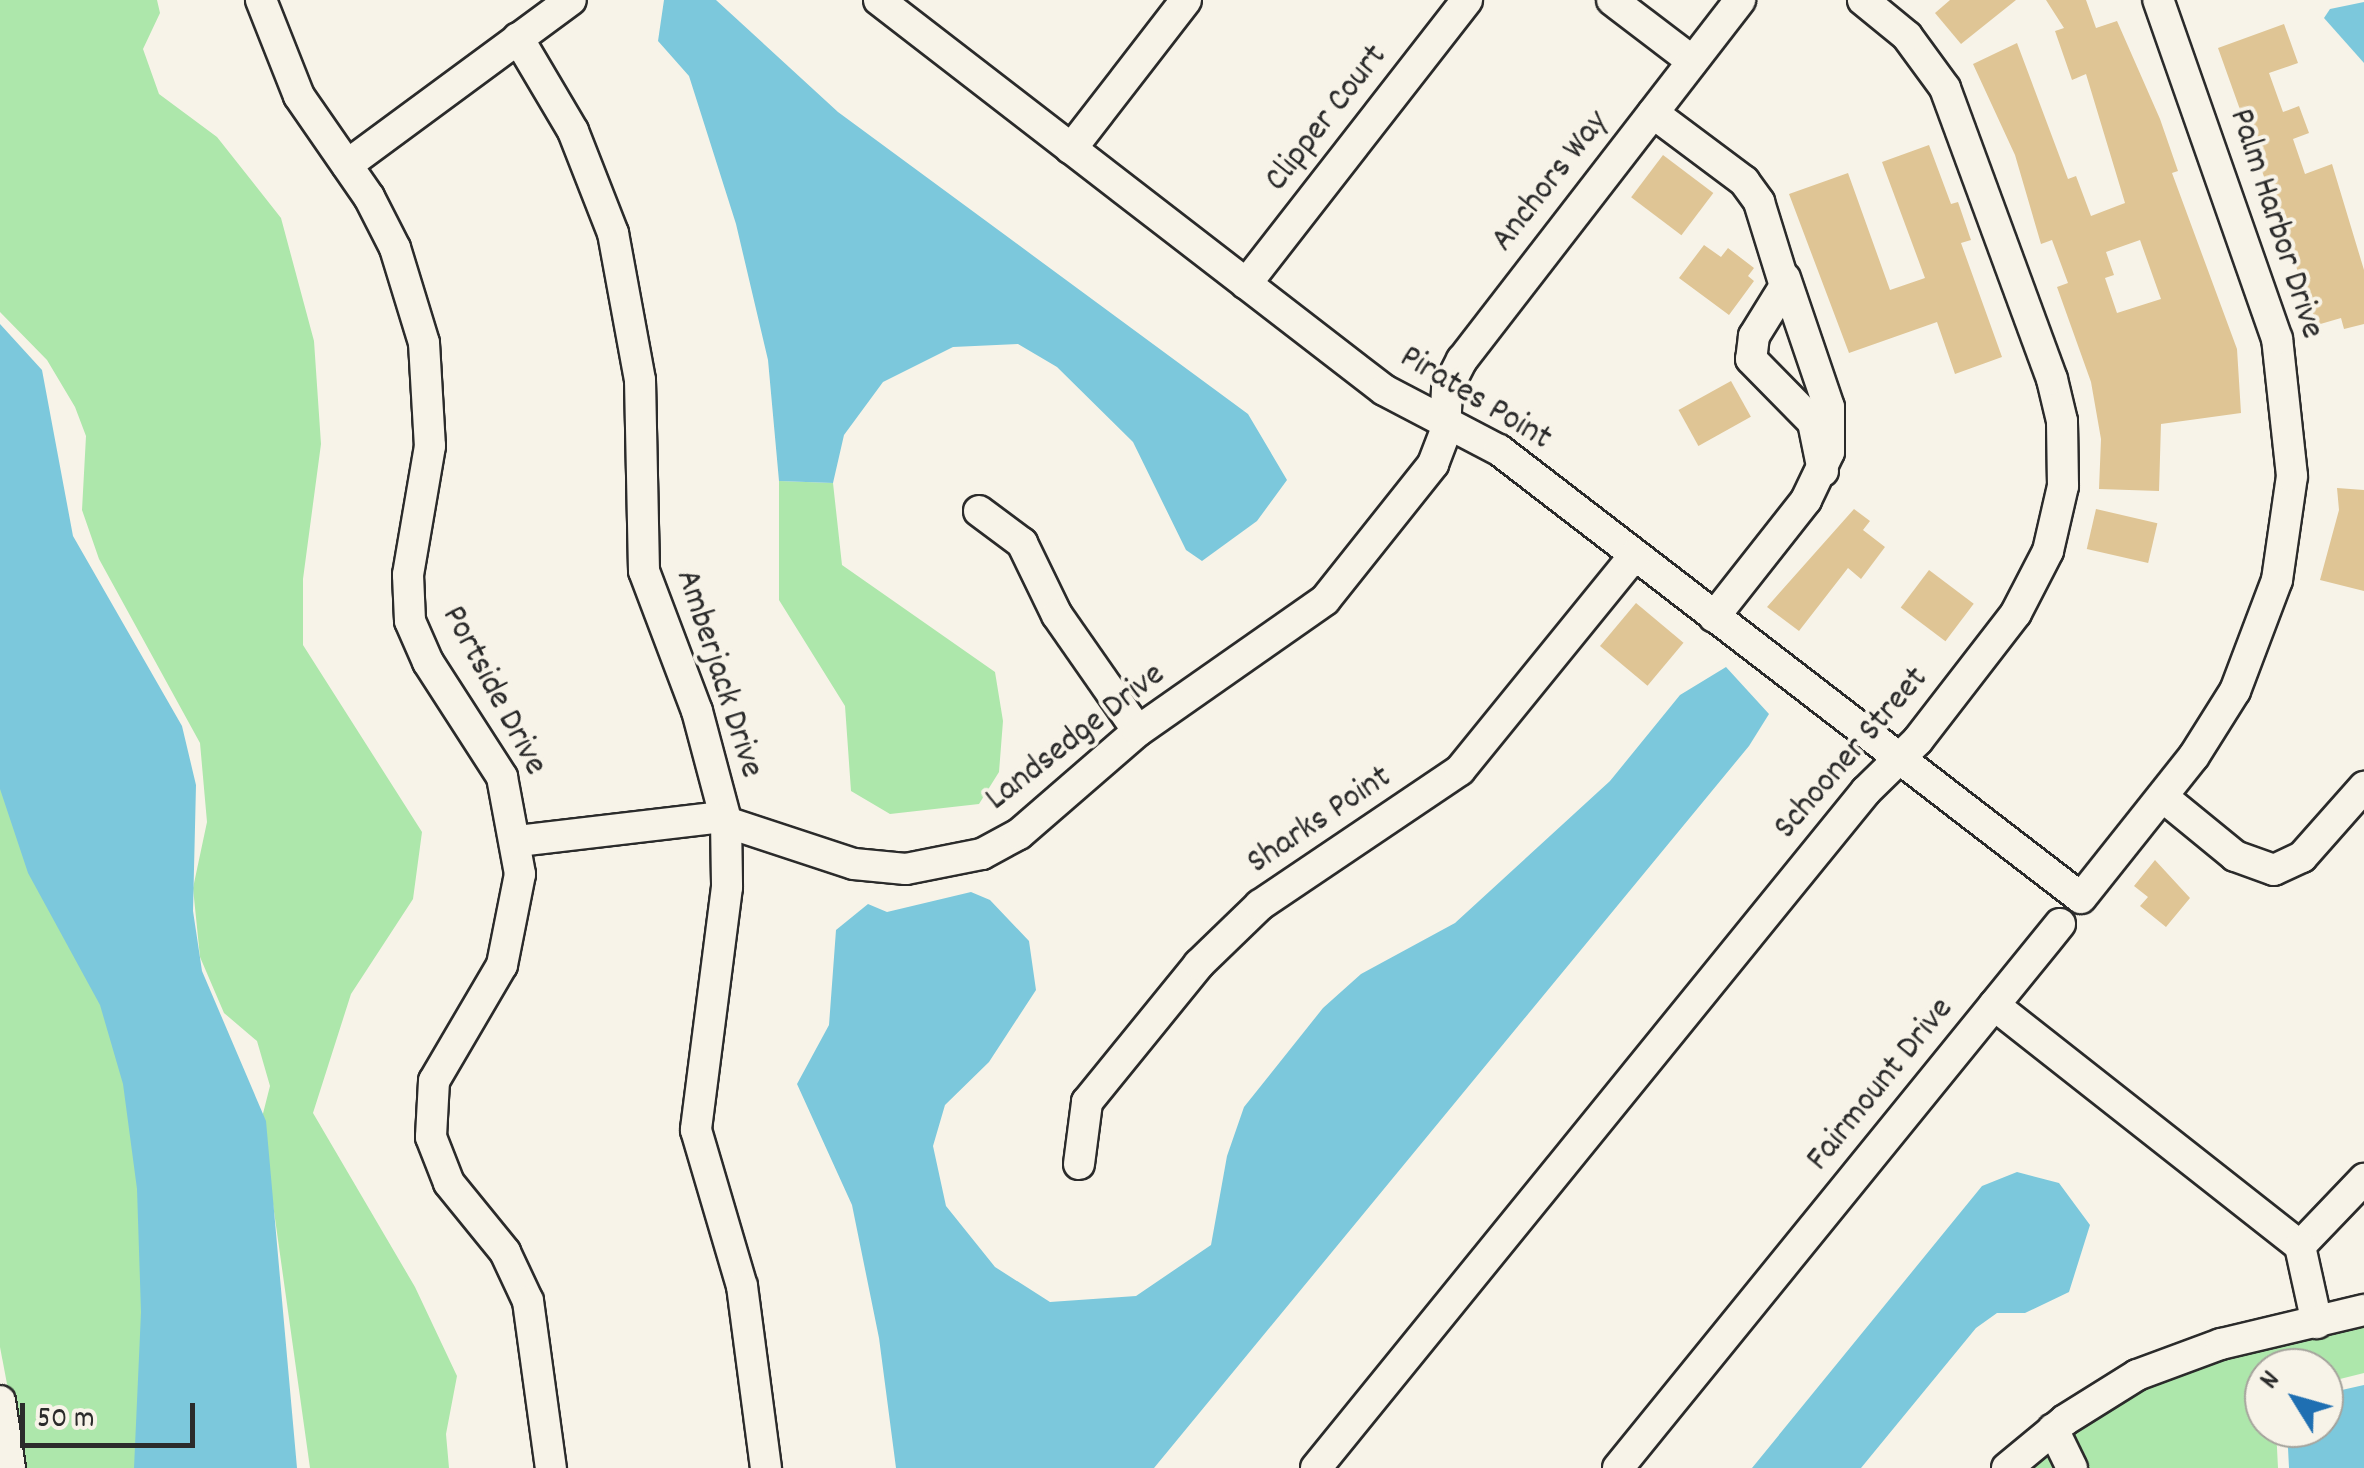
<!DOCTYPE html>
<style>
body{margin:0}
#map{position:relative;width:2364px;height:1468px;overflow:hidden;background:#f7f3e8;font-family:Dekko,sans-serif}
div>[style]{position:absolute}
.green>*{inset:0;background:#ade7ab}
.water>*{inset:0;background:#7cc8dc}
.building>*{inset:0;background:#dfc595;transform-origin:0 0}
.roads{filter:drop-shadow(2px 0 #2b2b2b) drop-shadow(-2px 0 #2b2b2b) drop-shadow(0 2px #2b2b2b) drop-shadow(0 -2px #2b2b2b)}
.minor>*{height:30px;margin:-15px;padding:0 15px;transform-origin:15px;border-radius:15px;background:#f7f3e8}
span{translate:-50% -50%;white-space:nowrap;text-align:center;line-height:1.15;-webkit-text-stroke:8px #f7f3e8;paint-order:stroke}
.street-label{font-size:35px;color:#2b2b2b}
.north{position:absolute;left:2244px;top:1348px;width:100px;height:100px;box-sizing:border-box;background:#f7f3e8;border:2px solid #a5a39c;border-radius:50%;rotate:307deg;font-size:28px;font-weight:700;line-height:40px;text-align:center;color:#2b2b2b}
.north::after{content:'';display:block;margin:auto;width:35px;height:45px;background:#1f6fb2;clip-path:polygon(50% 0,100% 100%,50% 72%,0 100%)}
.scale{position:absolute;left:20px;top:1403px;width:175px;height:45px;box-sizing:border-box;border:5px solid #2b2b2b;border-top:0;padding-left:12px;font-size:30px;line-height:35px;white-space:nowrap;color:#2b2b2b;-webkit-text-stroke:8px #f7f3e8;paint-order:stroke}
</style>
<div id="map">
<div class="green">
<div style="clip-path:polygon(0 0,157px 0,160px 13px,143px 49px,159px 94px,217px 137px,281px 218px,314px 341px,321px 444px,303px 579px,303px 645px,422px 832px,413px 899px,351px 994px,313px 1113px,415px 1287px,457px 1376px,446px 1434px,449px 1468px,310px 1468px,271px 1190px,256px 1141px,270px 1086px,257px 1041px,224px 1013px,200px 957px,193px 888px,207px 822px,200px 743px,99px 559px,82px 510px,86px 436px,75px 407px,47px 360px,0 312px)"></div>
<div style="clip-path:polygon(779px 481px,833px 483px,842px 565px,995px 672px,1003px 721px,999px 772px,979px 804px,890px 814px,851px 791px,845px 706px,779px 600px)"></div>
<div style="clip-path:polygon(0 676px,132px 1051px,159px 1468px,23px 1468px,0 1347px)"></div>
<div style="clip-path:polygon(2364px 1324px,2364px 1373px,2324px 1383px,2324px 1368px,2264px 1368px,2264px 1428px,2276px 1428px,2278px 1468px,2027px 1468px,2101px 1410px,2143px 1387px,2225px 1356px)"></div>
</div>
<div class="water">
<div style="clip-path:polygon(664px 0,716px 0,838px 112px,1248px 414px,1287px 480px,1257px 521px,1202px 561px,1186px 550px,1133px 442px,1057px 367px,1018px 344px,953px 347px,883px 382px,844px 435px,833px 483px,779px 481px,768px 360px,736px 224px,689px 76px,658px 41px)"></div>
<div style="clip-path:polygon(2364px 2px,2364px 63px,2324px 18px,2330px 9px)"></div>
<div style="clip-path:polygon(0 324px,42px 370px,73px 536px,182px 726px,196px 785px,193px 911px,202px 971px,266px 1121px,297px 1468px,134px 1468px,141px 1312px,137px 1189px,123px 1084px,100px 1005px,28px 873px,0 789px)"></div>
<div style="clip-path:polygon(1726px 667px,1769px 714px,1749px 746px,1154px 1468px,896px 1468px,879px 1338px,852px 1205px,797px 1084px,829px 1025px,836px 930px,868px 904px,887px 912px,971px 892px,990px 900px,1029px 941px,1036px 990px,989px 1062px,945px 1105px,933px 1146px,946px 1206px,995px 1267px,1050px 1302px,1136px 1296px,1211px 1245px,1227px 1156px,1244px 1107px,1323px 1008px,1361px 974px,1455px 923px,1610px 781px,1680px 695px)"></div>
<div style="clip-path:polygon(2017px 1172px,2059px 1183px,2090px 1225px,2069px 1292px,2025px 1313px,1997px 1313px,1976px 1328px,1861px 1468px,1752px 1468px,1982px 1186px)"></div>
<div style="clip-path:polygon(2364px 1385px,2364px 1468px,2289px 1468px,2287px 1428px,2324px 1428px,2324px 1394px)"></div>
</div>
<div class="building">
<div style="clip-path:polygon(1950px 0,2016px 0,1961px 44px,1935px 13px)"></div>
<div style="clip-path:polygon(evenodd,2046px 0,2086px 0,2096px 28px,2117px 21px,2160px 119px,2178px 171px,2172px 173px,2237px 349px,2241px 413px,2161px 424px,2159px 491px,2099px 489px,2101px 439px,2091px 382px,2057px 287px,2068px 283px,2052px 240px,2041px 244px,2015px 155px,1973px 64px,2017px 43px,2068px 179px,2076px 176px,2091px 216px,2125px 203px,2086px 74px,2072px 80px,2055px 31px,2064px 28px,2046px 0,2140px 240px,2161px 299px,2117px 313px,2105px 278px,2114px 275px,2106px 252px,2140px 240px)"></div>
<div style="clip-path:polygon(2284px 24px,2298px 63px,2269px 73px,2283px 112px,2299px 106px,2309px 133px,2293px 139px,2305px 174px,2332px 164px,2364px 270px,2364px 324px,2344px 329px,2341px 318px,2317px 325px,2218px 48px)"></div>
<div style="clip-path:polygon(1929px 145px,1951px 204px,1958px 202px,1971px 240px,1961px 243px,2002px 357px,1955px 374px,1937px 322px,1849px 353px,1789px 194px,1848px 173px,1890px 290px,1925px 278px,1882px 162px)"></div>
<div style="left:1663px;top:155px;width:63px;height:53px;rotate:37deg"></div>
<div style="clip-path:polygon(1704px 245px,1721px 257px,1728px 248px,1754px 268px,1748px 276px,1754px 281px,1729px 315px,1679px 278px)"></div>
<div style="left:1731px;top:381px;width:41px;height:60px;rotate:61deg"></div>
<div style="clip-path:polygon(2337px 488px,2364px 490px,2364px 591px,2320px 580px,2339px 510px)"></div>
<div style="clip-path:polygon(1854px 509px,1870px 521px,1863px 530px,1885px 547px,1861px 579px,1848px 568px,1799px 631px,1767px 607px)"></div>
<div style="left:2096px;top:509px;width:63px;height:41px;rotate:13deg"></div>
<div style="left:1929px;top:570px;width:56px;height:47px;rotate:37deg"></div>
<div style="left:1636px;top:603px;width:62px;height:56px;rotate:40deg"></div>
<div style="clip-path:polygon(2155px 860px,2190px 898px,2166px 927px,2140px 906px,2148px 897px,2134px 886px)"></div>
</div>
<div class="roads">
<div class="minor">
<div style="left:261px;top:0;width:103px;rotate:68.4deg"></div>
<div style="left:299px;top:96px;width:123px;rotate:55.3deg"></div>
<div style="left:369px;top:197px;width:57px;rotate:63deg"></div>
<div style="left:395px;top:248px;width:99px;rotate:73deg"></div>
<div style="left:424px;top:343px;width:103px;rotate:86.7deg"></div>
<div style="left:430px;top:446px;width:131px;rotate:99.7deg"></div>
<div style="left:408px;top:575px;width:46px;rotate:87.5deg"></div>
<div style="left:410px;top:621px;width:45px;rotate:66.3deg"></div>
<div style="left:428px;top:662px;width:137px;rotate:57.2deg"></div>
<div style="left:502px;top:777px;width:99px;rotate:79.5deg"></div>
<div style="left:520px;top:874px;width:93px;rotate:101.2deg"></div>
<div style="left:502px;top:965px;width:134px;rotate:120.4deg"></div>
<div style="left:434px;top:1081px;width:56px;rotate:93.1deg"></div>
<div style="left:431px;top:1137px;width:49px;rotate:68.6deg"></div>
<div style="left:449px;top:1183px;width:89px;rotate:50.9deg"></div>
<div style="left:505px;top:1252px;width:54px;rotate:64.9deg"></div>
<div style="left:528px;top:1301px;width:169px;rotate:82.2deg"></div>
<div style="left:879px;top:0;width:638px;rotate:37.68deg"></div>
<div style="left:1384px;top:390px;width:130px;rotate:27.6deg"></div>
<div style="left:1499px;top:450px;width:734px;rotate:37.59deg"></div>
<div style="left:2081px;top:898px;width:181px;rotate:-51.5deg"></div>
<div style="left:2194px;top:756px;width:77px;rotate:-57.8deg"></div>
<div style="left:2235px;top:691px;width:119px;rotate:-69.3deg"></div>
<div style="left:2277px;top:580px;width:105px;rotate:-81.8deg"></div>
<div style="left:2292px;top:476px;width:138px;rotate:-96.2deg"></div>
<div style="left:2277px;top:339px;width:359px;rotate:-109.3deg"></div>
<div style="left:1612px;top:0;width:101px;rotate:37.3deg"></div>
<div style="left:518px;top:38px;width:108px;rotate:59.4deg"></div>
<div style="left:573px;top:131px;width:110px;rotate:68.6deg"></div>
<div style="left:613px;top:233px;width:149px;rotate:79.6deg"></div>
<div style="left:640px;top:380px;width:191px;rotate:88.8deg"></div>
<div style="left:644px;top:571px;width:150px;rotate:69.3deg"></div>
<div style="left:697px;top:711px;width:113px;rotate:75.1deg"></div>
<div style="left:726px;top:820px;width:67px;rotate:89.1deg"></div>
<div style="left:727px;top:887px;width:245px;rotate:97.3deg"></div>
<div style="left:696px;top:1130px;width:163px;rotate:73.6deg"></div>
<div style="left:742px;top:1286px;width:184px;rotate:82.5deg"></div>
<div style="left:1653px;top:113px;width:114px;rotate:36.8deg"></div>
<div style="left:1744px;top:181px;width:26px;rotate:54deg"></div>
<div style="left:1759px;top:202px;width:88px;rotate:72.8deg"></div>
<div style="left:1785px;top:286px;width:59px;rotate:121.8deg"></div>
<div style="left:1754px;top:336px;width:23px;rotate:97deg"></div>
<div style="left:1751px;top:359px;width:88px;rotate:45.5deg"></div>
<div style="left:1813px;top:422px;width:50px;rotate:78.5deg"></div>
<div style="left:1071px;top:149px;width:188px;rotate:-52.3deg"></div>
<div style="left:347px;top:165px;width:278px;rotate:-36.4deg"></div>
<div style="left:1246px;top:284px;width:360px;rotate:-52.1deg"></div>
<div style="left:979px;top:511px;width:54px;rotate:36.7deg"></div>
<div style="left:1022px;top:543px;width:80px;rotate:64.1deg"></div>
<div style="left:1057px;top:615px;width:141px;rotate:55.1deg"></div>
<div style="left:1714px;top:617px;width:149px;rotate:-51.8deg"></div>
<div style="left:1806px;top:500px;width:53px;rotate:-64.4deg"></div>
<div style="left:1829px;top:452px;width:45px;rotate:-90deg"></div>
<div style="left:1829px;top:407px;width:136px;rotate:-108.8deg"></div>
<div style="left:2163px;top:797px;width:93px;rotate:39.3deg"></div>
<div style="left:2235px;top:856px;width:41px;rotate:19.7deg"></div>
<div style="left:2274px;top:870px;width:31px;rotate:-25deg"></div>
<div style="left:2302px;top:857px;width:94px;rotate:-48.5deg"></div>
<div style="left:518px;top:841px;width:197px;rotate:-6.7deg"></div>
<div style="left:714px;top:818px;width:147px;rotate:18.2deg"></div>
<div style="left:854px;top:864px;width:52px;rotate:5.5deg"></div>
<div style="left:906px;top:869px;width:77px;rotate:-11.2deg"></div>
<div style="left:982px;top:854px;width:42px;rotate:-28.4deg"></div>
<div style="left:1019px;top:834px;width:157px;rotate:-40.9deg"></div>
<div style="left:1138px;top:731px;width:228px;rotate:-35deg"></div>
<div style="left:1325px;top:600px;width:174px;rotate:-51.5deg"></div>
<div style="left:1433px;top:464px;width:33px;rotate:-69deg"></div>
<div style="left:1445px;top:433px;width:44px;rotate:-87.4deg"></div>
<div style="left:1447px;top:389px;width:33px;rotate:-63deg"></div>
<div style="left:1462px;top:360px;width:455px;rotate:-52.3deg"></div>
<div style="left:1994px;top:1005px;width:390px;rotate:38.2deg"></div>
<div style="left:1079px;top:1164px;width:63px;rotate:-82.6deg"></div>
<div style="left:1087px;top:1102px;width:178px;rotate:-50.9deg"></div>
<div style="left:1199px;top:964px;width:85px;rotate:-44deg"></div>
<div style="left:1260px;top:905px;width:241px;rotate:-34deg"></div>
<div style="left:1460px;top:770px;width:277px;rotate:-50.9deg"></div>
<div style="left:2300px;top:1246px;width:93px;rotate:-46.3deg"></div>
<div style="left:2300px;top:1246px;width:79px;rotate:77.6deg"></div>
<div style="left:0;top:1401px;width:68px;rotate:81.5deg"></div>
<div style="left:2053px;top:1429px;width:43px;rotate:64deg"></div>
<div style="left:1316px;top:1468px;width:872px;rotate:-50.91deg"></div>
<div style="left:1866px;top:791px;width:73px;rotate:-44.4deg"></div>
<div style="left:1918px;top:740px;width:160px;rotate:-52.3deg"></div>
<div style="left:2016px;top:613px;width:70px;rotate:-62.7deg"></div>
<div style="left:2048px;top:551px;width:67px;rotate:-77deg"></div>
<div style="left:2063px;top:486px;width:65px;rotate:-90.9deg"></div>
<div style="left:2062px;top:421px;width:43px;rotate:-103.4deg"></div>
<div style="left:2052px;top:379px;width:310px;rotate:-110.2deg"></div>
<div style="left:1945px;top:88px;width:64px;rotate:-126.2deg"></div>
<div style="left:1907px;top:36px;width:57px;rotate:-140.7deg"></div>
<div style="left:1618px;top:1468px;width:701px;rotate:-50.91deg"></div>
<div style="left:2007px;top:1468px;width:75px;rotate:-39.6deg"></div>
<div style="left:2065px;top:1420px;width:85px;rotate:-32deg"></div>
<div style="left:2137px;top:1375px;width:90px;rotate:-20.3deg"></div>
<div style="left:2221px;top:1344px;width:147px;rotate:-13.4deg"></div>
</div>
</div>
<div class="street-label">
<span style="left:1327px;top:119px;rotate:-52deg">Clipper Court</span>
<span style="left:1551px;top:182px;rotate:-52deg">Anchors Way</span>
<span style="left:2275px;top:224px;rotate:72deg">Palm Harbor Drive</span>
<span style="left:1475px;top:399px;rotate:31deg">Pirates Point</span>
<span style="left:718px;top:674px;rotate:72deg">Amberjack Drive</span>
<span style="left:493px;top:691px;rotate:62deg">Portside Drive</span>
<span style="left:1076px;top:738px;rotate:-38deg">Landsedge Drive</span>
<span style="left:1852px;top:754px;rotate:-49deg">Schooner Street</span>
<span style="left:1320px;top:821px;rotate:-34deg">Sharks Point</span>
<span style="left:1881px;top:1085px;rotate:-51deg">Fairmount Drive</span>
</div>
<div class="north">N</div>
<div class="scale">50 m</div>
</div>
